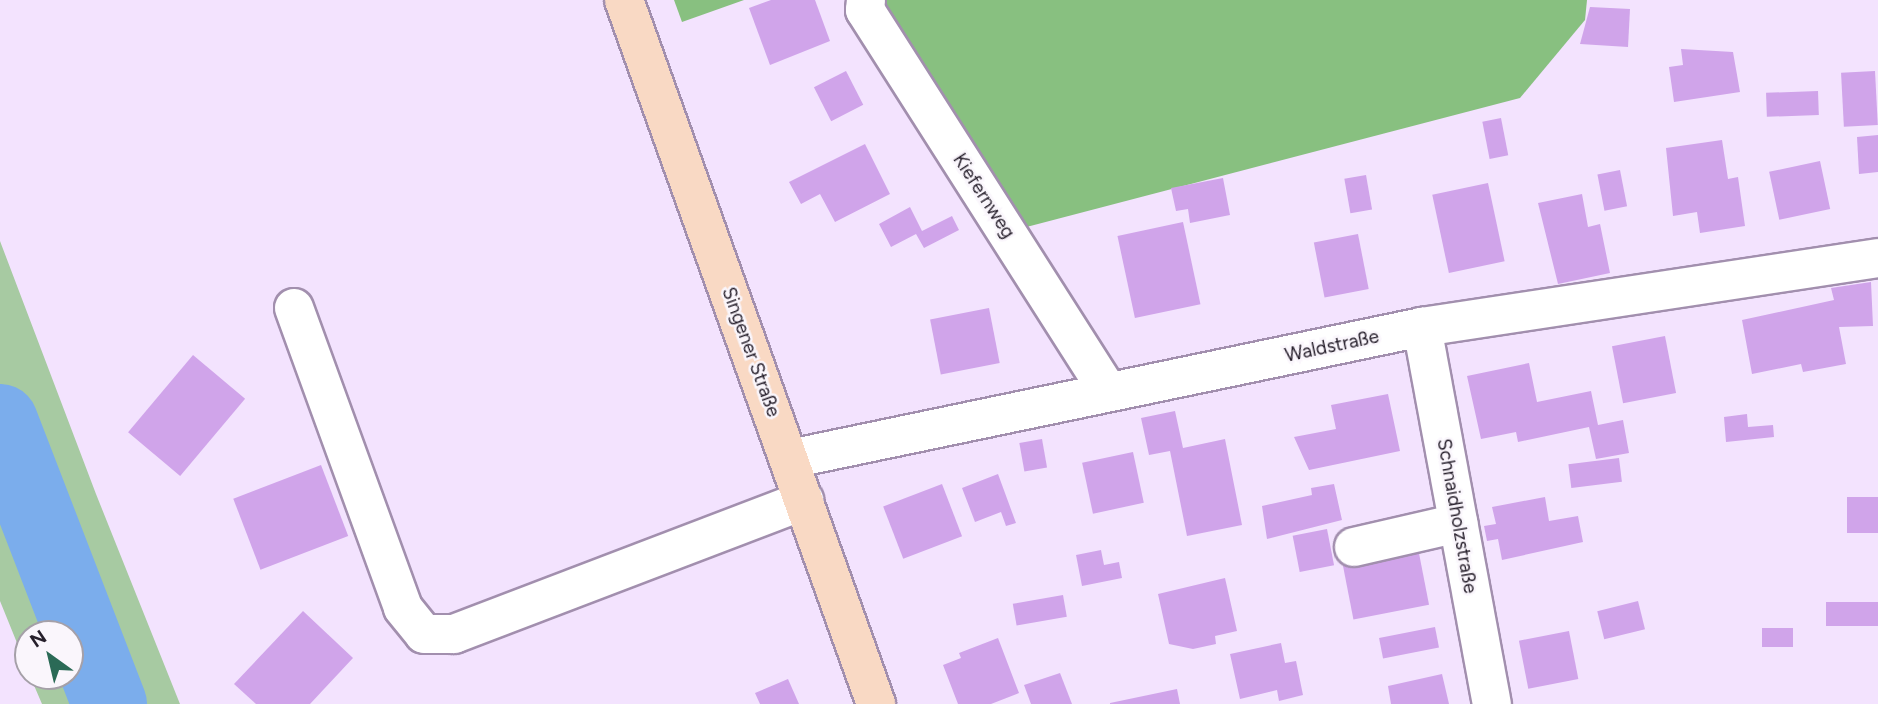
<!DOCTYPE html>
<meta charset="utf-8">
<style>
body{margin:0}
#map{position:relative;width:1878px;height:704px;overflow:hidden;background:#f3e3fe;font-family:Figtree,sans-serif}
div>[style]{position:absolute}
.green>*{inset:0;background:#a7caa2}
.forest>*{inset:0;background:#88c080}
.river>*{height:75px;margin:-37.5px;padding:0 37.5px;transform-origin:37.5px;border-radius:37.5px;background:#7badec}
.building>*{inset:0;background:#d0a4ea;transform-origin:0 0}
.roads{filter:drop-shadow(2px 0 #a28fae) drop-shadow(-2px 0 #a28fae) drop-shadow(0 2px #a28fae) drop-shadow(0 -2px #a28fae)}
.minor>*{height:38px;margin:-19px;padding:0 19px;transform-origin:19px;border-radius:19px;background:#fff}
.major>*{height:38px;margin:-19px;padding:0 19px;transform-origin:19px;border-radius:19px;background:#f9d9c4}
span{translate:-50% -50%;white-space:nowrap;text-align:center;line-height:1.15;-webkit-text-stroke:5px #faf6fc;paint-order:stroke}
.street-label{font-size:19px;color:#261f2b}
.north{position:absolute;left:14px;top:620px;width:70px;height:70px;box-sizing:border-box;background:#faf6fc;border:2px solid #a5a0a8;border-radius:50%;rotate:326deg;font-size:19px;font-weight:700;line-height:28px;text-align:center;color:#261f2b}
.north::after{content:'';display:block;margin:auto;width:24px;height:32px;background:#2b6a56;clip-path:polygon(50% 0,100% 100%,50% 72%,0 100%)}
</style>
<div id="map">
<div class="green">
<div style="clip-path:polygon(0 241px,96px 494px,180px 704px,42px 704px,30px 676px,70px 676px,70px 634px,28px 634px,28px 670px,0 601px)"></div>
</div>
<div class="forest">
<div style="clip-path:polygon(674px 0,744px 0,682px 22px)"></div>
<div style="clip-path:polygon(857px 0,1587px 0,1585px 20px,1520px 98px,1007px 232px)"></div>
</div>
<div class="river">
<div style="left:0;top:421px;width:303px;rotate:68.9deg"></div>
</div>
<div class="building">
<div style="clip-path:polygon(771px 0,815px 0,830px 41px,770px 65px,749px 8px)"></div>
<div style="clip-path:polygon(1590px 7px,1630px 9px,1628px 47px,1580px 44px)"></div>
<div style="clip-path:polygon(1681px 49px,1733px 52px,1740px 92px,1674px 102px,1669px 67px,1683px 65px)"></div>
<div style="left:846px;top:71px;width:38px;height:36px;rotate:63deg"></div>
<div style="left:1875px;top:71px;width:54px;height:34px;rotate:87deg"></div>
<div style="left:1818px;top:91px;width:24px;height:52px;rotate:88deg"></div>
<div style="left:1501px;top:118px;width:38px;height:19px;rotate:79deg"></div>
<div style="clip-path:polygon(1878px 135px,1878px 172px,1859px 174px,1857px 137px)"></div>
<div style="clip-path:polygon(1722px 140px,1728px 179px,1738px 177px,1745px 226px,1700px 233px,1697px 212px,1673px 216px,1666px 148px)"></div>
<div style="clip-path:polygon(865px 144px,890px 194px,835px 222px,820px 194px,801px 204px,789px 182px)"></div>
<div style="left:1820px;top:161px;width:49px;height:52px;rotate:78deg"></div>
<div style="left:1620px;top:170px;width:37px;height:23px;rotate:79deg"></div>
<div style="left:1366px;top:175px;width:35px;height:22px;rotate:80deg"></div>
<div style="clip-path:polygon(1223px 178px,1230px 215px,1190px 223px,1188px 209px,1176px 211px,1171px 188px)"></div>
<div style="left:1488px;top:183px;width:80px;height:57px;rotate:78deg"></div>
<div style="clip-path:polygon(1582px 194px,1588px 227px,1600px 224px,1610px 273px,1558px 284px,1538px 203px)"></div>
<div style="clip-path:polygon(910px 207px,922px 231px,952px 216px,959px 230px,924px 248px,916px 234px,891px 247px,879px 224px)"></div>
<div style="left:1183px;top:222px;width:84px;height:67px;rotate:78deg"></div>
<div style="left:1358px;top:234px;width:56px;height:45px;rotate:79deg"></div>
<div style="clip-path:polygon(1871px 282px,1873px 326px,1839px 327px,1846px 364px,1803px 372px,1801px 364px,1752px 374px,1742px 320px,1834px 300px,1831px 288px)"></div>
<div style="left:989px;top:308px;width:56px;height:60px;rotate:79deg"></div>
<div style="left:1665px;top:336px;width:58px;height:54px;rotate:79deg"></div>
<div style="left:193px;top:355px;width:68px;height:101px;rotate:40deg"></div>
<div style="clip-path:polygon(1529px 363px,1537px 402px,1591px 391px,1598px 425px,1623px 420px,1629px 453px,1596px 459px,1589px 427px,1518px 442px,1516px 432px,1481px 439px,1467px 376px)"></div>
<div style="clip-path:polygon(1388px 394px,1400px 451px,1309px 470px,1294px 437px,1336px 429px,1331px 405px)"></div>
<div style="clip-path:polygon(1175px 411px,1183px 448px,1225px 439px,1242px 525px,1187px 536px,1170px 451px,1149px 455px,1141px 418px)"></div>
<div style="clip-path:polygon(1747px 414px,1748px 427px,1773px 425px,1774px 437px,1726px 442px,1724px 417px)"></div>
<div style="left:1042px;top:439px;width:29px;height:23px;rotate:80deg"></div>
<div style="left:1133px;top:452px;width:52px;height:52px;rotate:78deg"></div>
<div style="left:1619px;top:458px;width:24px;height:51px;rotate:83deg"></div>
<div style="left:321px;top:465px;width:76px;height:94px;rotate:69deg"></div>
<div style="clip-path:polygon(998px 474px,1016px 523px,1006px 526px,1001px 512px,975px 522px,962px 488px)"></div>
<div style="left:942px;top:484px;width:56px;height:63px;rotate:69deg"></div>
<div style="clip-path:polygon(1334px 484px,1342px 520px,1267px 539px,1262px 506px,1312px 495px,1311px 488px)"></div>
<div style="clip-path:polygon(1545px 497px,1549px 521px,1578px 516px,1583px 542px,1502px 560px,1498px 539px,1487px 541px,1484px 526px,1496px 524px,1492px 507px)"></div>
<div style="left:1847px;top:497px;width:31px;height:36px"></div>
<div style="left:1327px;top:529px;width:37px;height:35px;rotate:79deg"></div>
<div style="left:1417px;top:543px;width:63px;height:77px;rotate:79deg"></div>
<div style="clip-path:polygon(1101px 550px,1104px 565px,1119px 562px,1122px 578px,1082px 586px,1076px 555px)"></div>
<div style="clip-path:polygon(1225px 578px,1237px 631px,1215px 636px,1216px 644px,1193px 649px,1169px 644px,1158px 594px)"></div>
<div style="left:1063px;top:595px;width:22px;height:51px;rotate:80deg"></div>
<div style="left:1638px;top:601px;width:29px;height:42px;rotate:76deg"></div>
<div style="left:1826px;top:602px;width:52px;height:24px"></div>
<div style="clip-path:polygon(303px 611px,353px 658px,310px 704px,256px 704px,234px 684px)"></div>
<div style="left:1435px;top:627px;width:21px;height:57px;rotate:79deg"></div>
<div style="left:1762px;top:628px;width:31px;height:19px"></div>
<div style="left:1569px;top:631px;width:49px;height:51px;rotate:79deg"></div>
<div style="clip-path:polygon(998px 638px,1019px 693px,991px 704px,958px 704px,943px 665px,961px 658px,959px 653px)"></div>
<div style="clip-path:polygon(1281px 643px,1285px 663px,1296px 661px,1303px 695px,1279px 701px,1277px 690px,1240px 699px,1230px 654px)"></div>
<div style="clip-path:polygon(1060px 673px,1072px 704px,1031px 704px,1024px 685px)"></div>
<div style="clip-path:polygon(1442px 674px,1449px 704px,1391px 704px,1388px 686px)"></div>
<div style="clip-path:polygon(788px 679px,799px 704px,760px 704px,755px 693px)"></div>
<div style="clip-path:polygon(1177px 689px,1180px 704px,1110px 704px,1110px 703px)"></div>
</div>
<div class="roads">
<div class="minor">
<div style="left:866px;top:0;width:10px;rotate:96deg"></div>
<div style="left:865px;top:10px;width:453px;rotate:57.5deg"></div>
<div style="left:294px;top:308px;width:319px;rotate:70deg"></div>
<div style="left:403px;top:608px;width:33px;rotate:51deg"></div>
<div style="left:424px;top:634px;width:30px"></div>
<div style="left:454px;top:634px;width:375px;rotate:-20.9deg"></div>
<div style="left:1422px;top:327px;width:383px;rotate:79.5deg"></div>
<div style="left:790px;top:459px;width:646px;rotate:-11.8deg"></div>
<div style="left:1422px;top:327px;width:461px;rotate:-8.6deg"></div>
<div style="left:1354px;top:547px;width:107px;rotate:-13deg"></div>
</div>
<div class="major">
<div style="left:624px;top:0;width:748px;rotate:70.3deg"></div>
</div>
</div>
<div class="street-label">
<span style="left:984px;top:196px;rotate:57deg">Kiefernweg</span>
<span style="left:1332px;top:346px;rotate:-12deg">Waldstraße</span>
<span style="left:751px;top:352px;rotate:70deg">Singener Straße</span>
<span style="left:1457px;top:516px;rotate:80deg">Schnaidholzstraße</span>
</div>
<div class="north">N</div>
</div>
